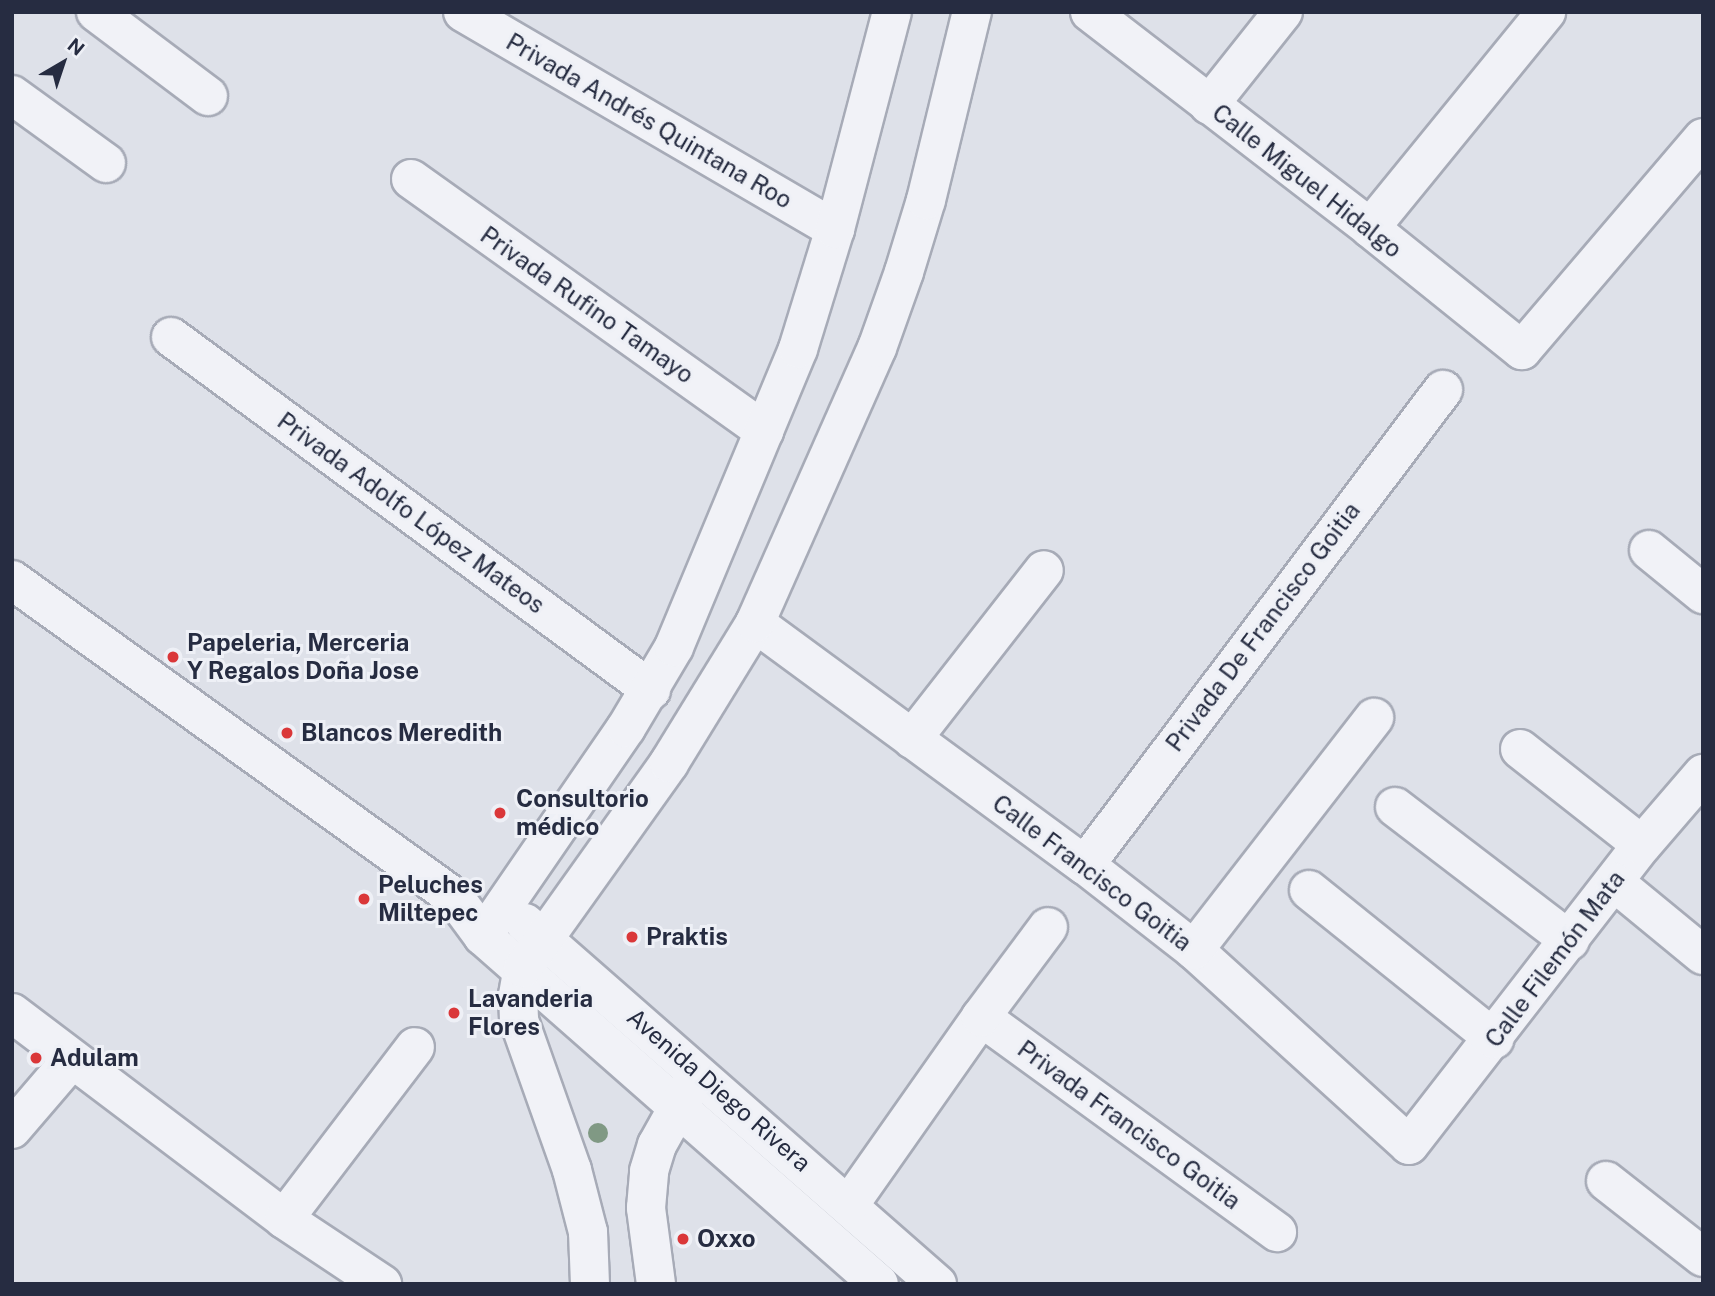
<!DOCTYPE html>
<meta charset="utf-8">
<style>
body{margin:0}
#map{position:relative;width:1715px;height:1296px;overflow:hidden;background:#dee1e9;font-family:"Public Sans",sans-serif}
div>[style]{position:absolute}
.roads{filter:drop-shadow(2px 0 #a7abb7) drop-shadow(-2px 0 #a7abb7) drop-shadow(0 2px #a7abb7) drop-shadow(0 -2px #a7abb7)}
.street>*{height:38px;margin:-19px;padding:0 19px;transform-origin:19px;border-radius:19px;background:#f1f2f7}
.trees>*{width:20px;height:20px;margin:-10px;border-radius:50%;background:#809984}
.dots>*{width:19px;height:19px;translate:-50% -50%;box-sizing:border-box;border:4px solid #eef0f6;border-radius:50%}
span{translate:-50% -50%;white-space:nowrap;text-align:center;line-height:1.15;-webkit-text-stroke:6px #eef0f6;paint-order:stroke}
.street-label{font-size:24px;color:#262c41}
.poi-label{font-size:24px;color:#262c41;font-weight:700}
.left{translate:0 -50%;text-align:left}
.frame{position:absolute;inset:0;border:14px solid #262c41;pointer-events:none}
.north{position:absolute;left:28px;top:28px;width:70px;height:70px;-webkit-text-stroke:5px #eef0f6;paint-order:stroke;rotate:39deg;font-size:19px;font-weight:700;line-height:28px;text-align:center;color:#262c41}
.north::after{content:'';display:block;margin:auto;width:24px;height:32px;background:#262c41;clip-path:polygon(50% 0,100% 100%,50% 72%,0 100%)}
</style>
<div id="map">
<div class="roads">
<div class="street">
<div style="left:96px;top:12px;width:140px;rotate:36.9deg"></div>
<div style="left:463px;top:12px;width:431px;rotate:30.3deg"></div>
<div style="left:1090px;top:12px;width:354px;rotate:37.6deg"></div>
<div style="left:1370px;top:228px;width:195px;rotate:38.8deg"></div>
<div style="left:1522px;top:350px;width:279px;rotate:-49.5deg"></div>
<div style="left:12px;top:95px;width:116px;rotate:35.9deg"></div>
<div style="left:1209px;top:105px;width:119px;rotate:-51.5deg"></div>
<div style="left:411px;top:179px;width:434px;rotate:35.5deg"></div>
<div style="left:1370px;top:228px;width:279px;rotate:-50.8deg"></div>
<div style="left:171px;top:337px;width:596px;rotate:36.33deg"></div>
<div style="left:1649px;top:550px;width:70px;rotate:39.2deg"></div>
<div style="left:12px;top:580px;width:545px;rotate:35.67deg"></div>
<div style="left:455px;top:898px;width:47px;rotate:53.6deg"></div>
<div style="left:483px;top:936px;width:527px;rotate:41.31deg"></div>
<div style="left:755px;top:623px;width:409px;rotate:36.3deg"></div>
<div style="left:1085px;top:865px;width:138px;rotate:37.9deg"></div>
<div style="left:1194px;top:950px;width:290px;rotate:42.2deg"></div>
<div style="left:1409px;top:1145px;width:380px;rotate:-52.2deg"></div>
<div style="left:1642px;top:845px;width:94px;rotate:-49.3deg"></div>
<div style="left:912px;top:739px;width:214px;rotate:-52deg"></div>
<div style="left:1520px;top:749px;width:155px;rotate:38.2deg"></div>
<div style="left:1395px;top:807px;width:220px;rotate:37.4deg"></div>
<div style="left:1085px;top:865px;width:595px;rotate:-53deg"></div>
<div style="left:1614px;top:882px;width:115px;rotate:39.4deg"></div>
<div style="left:1309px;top:890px;width:238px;rotate:38.8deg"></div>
<div style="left:525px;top:923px;width:548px;rotate:41.23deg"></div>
<div style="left:483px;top:936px;width:252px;rotate:-55.5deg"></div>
<div style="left:626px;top:728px;width:94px;rotate:-59.3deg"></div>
<div style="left:674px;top:647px;width:323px;rotate:-67.4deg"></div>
<div style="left:798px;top:349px;width:126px;rotate:-72.9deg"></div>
<div style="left:835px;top:229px;width:224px;rotate:-75.3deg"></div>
<div style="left:1194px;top:950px;width:294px;rotate:-52.2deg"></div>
<div style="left:12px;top:1013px;width:341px;rotate:37.1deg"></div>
<div style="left:284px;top:1219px;width:118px;rotate:33.6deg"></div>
<div style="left:981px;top:1017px;width:366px;rotate:36deg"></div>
<div style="left:12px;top:1129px;width:92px;rotate:-49.4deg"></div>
<div style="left:1606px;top:1181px;width:123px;rotate:38.1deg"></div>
<div style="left:849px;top:1205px;width:230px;rotate:-54.9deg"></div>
<div style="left:981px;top:1017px;width:112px;rotate:-53.3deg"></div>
<div style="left:284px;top:1219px;width:216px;rotate:-52.7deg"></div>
<div style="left:590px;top:1284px;width:52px;rotate:-92.2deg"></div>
<div style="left:588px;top:1232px;width:64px;rotate:-104.5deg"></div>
<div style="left:572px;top:1170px;width:159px;rotate:-109.5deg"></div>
<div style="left:519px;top:1020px;width:25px;rotate:-92deg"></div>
<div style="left:518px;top:995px;width:27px;rotate:-80deg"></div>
<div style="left:523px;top:968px;width:252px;rotate:-54.5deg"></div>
<div style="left:669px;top:763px;width:164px;rotate:-58.4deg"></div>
<div style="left:755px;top:623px;width:301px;rotate:-66.1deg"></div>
<div style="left:877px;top:348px;width:81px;rotate:-70.4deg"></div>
<div style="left:904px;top:272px;width:75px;rotate:-73deg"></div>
<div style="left:926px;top:200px;width:194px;rotate:-76.3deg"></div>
<div style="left:656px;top:1284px;width:77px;rotate:-97.5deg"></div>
<div style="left:646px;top:1208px;width:37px;rotate:-85deg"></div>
<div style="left:649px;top:1171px;width:27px;rotate:-73deg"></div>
<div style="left:657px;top:1145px;width:68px;rotate:-60.8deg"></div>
</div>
</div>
<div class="trees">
<div style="left:598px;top:1133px"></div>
</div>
<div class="dots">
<div style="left:173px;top:657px;background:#da3739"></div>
<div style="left:287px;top:733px;background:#da3739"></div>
<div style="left:500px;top:813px;background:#da3739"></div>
<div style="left:364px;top:899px;background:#da3739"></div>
<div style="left:632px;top:937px;background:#da3739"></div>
<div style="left:454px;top:1013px;background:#da3739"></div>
<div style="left:36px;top:1058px;background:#da3739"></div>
<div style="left:683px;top:1239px;background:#da3739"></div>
</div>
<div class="street-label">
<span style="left:649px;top:121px;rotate:30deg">Privada Andrés Quintana Roo</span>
<span style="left:1307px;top:181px;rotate:38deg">Calle Miguel Hidalgo</span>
<span style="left:587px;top:305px;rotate:35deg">Privada Rufino Tamayo</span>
<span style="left:411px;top:513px;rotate:36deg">Privada Adolfo López Mateos</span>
<span style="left:1263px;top:627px;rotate:-53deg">Privada De Francisco Goitia</span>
<span style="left:1092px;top:873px;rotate:37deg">Calle Francisco Goitia</span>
<span style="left:1555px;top:959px;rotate:-53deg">Calle Filemón Mata</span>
<span style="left:719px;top:1090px;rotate:41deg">Avenida Diego Rivera</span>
<span style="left:1129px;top:1125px;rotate:36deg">Privada Francisco Goitia</span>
</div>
<div class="poi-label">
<span class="left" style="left:187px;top:657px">Papeleria, Merceria<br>Y Regalos Doña Jose</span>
<span class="left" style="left:301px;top:733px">Blancos Meredith</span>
<span class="left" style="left:516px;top:813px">Consultorio<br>médico</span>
<span class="left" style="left:378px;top:899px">Peluches<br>Miltepec</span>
<span class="left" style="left:646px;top:937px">Praktis</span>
<span class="left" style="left:468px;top:1013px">Lavanderia<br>Flores</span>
<span class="left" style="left:50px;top:1058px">Adulam</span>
<span class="left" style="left:697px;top:1239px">Oxxo</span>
</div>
<div class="frame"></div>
<div class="north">N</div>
</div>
